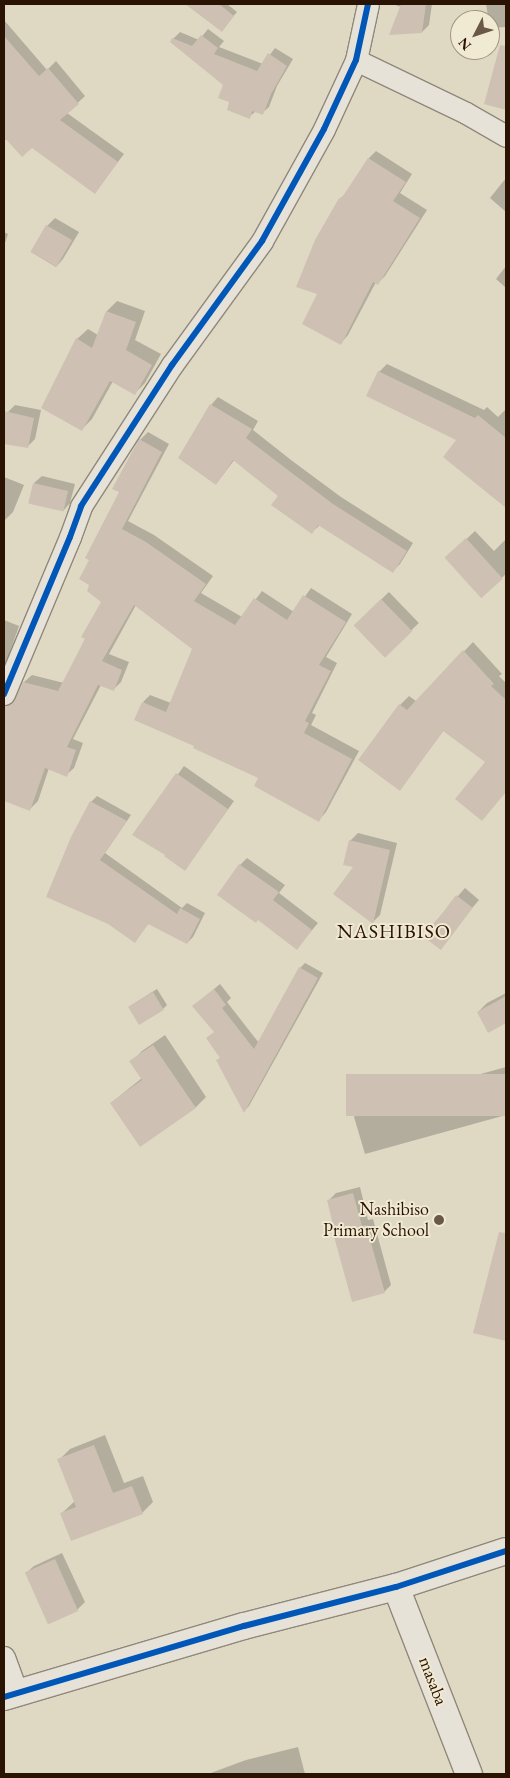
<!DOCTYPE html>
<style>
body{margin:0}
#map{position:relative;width:510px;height:1778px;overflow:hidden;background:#dfd9c4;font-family:"EB Garamond",serif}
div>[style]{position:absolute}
.shadow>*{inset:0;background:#0003;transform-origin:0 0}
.building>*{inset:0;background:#cec1b3;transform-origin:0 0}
.roads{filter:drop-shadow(1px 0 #8f887b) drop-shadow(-1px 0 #8f887b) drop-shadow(0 1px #8f887b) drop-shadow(0 -1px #8f887b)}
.minor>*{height:21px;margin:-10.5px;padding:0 10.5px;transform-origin:10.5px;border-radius:10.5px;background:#e6e2d8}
.tertiary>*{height:26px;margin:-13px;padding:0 13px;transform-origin:13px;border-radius:13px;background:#e6e2d8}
.cycleway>*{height:6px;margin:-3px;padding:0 3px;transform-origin:3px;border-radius:3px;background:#0057b8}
.dots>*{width:14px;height:14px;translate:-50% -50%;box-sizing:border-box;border:2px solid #f1ead2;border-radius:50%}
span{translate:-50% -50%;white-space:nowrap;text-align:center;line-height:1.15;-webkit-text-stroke:4px #f1ead2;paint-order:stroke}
.poi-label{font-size:18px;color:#2b1304}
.right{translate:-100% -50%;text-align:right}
.street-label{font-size:18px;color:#2b1304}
.quarter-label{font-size:20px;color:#2b1304;letter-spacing:1px}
.frame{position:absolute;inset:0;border:5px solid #2b1304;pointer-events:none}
.north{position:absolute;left:450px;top:10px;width:50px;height:50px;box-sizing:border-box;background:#f1ead2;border:1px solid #a29480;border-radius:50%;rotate:229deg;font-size:14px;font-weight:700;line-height:20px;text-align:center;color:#2b1304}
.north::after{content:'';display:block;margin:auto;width:18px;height:22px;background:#6a5847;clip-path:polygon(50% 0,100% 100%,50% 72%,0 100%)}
</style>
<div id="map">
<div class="shadow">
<div style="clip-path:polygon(204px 4px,227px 4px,237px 12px,225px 26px,198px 12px)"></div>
<div style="clip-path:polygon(392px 4px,432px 4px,429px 25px,422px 32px,401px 7px)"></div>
<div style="clip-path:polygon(486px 4px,506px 4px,506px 27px,490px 28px)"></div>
<div style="clip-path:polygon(4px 20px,47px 70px,56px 61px,85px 96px,67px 113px,124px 154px,95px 192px,32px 146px,7px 138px,4px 141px)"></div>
<div style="clip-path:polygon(208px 29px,224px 41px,219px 47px,263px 64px,275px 48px,293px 59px,277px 86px,269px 107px,262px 113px,256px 111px,249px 117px,231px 102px,224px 84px,173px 39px,180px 32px,199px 40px)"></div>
<div style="clip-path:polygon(376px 151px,412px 174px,400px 193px,427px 210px,385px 276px,378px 283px,376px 282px,348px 335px,341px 343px,319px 294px,340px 199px,348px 191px,369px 158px)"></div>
<div style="clip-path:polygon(506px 178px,506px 212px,490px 198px)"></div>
<div style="clip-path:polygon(55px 218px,79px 232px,63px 259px,56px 267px,31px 252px,47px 226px)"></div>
<div style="clip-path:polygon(4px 232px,8px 234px,4px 246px)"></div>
<div style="clip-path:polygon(506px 266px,506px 288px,496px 279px)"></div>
<div style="clip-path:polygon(117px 301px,145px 311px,135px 340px,161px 354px,145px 383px,135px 393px,113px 381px,92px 419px,82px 429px,77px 339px,88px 329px,98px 335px,107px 311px)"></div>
<div style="clip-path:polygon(387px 364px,484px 410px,487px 407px,498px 417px,506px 409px,506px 506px,445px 457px,458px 440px,379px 372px)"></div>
<div style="clip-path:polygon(218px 397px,258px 421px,253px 430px,291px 460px,341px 497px,413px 543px,400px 564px,393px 571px,320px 525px,312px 532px,280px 495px,235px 459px,216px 484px,211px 405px)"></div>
<div style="clip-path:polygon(15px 405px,41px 410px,35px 439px,27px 447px,4px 442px,7px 413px)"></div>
<div style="clip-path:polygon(148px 432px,169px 444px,128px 521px,154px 535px,213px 576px,201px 593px,242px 617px,262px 591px,294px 612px,311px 588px,352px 614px,326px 657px,337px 663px,312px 713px,316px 715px,311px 725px,359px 751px,326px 812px,319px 820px,260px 777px,196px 745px,143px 702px,150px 695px,171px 703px,194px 649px,136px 605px,109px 654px,129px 662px,121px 682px,113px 690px,101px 685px,73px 739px,83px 743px,74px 768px,66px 775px,49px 768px,38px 801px,30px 809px,4px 799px,4px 695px,15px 699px,24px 682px,32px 675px,64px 683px,103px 601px,120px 491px,140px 440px)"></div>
<div style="clip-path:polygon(42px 476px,75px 484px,70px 503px,63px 511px,34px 483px)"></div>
<div style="clip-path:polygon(4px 477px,24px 485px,13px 512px,5px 520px)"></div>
<div style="clip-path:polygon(475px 531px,494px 551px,506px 539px,506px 574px,482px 596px,455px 550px)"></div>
<div style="left:389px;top:592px;width:43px;height:48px;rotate:46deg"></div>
<div style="clip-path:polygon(4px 620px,19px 626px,4px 669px)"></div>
<div style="clip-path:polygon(473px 642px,502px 674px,499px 676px,506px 683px,506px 724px,489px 747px,444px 730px,400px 789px,400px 705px,409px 696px,416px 701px)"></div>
<div style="clip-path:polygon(505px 742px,506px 791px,482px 820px)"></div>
<div style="clip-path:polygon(184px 766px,234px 801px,185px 869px,167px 854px,134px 834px)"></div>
<div style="clip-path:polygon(97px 796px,131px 815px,105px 853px,182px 908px,187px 903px,205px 913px,193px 937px,187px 943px,149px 923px,135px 941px,108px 923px,91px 802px)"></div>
<div style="clip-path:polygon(358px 833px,397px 843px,380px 915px,373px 922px,350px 841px)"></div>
<div style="clip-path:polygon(247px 858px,285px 885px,279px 893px,318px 923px,297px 948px,259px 919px,240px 865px)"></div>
<div style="clip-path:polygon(465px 888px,479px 900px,445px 940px,423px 936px)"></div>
<div style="clip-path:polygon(305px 963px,323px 973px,249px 1106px,244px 1111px,218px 1060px,221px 1057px,207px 1038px,215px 1032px,194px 1006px,220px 984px,231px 998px,227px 1002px,259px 1043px,300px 968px)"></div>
<div style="clip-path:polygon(157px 989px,167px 1005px,163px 1009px,130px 1006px)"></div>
<div style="clip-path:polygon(506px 993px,506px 1022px,489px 1031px,478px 1012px,487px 1003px)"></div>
<div style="clip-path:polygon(165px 1035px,206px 1097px,196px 1107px,111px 1103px,142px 1078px,131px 1062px,142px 1051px)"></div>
<div style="clip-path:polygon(506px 1067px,506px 1115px,365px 1154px,354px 1117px,365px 1106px)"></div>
<div style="clip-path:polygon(360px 1187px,368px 1220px,373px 1219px,391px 1285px,384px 1292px,336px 1232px,329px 1200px,336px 1193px)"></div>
<div style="clip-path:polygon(504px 1250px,506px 1251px,506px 1340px,475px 1332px)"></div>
<div style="clip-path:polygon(105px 1435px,124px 1483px,143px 1476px,153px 1502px,142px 1513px,62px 1513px,75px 1501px,59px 1460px,70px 1449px)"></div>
<div style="clip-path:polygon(62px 1553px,85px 1602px,77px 1610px,26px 1573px,34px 1566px)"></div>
<div style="clip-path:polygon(298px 1747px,305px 1774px,208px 1774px,246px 1760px)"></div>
</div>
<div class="building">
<div style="clip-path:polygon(185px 4px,219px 4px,234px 16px,222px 32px)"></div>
<div style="clip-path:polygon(401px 4px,426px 4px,422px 33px,389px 35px)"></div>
<div style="clip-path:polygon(201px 35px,218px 48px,214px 54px,257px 71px,268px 53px,287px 66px,271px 94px,263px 115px,252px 111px,250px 119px,227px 110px,229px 102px,218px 98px,223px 85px,170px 42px,172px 38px,192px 46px)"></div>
<div style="clip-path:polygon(4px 36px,39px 76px,48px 68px,79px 104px,60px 120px,118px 162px,95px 194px,32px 148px,22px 157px,4px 137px)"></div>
<div style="clip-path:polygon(500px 45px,506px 46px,506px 110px,484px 104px)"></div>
<div style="clip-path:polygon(368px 158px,406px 182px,393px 201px,420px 218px,378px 285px,373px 282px,341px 345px,302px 324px,317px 294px,296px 287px,315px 240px,339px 198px,341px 199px)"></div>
<div style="left:46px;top:225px;width:30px;height:31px;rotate:30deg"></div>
<div style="clip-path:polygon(106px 311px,136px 322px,126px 350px,152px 365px,135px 395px,110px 381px,82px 431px,41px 408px,76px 338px,92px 348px)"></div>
<div style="clip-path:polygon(378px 371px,475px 418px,478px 415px,506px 438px,506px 508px,443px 457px,456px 440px,366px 396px)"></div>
<div style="clip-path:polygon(210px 404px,252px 429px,246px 438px,284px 467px,333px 504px,407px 551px,393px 573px,318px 525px,312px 534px,271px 505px,278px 496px,233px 460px,216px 485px,178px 458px)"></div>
<div style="clip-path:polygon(4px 411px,34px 418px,28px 448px,4px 444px)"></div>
<div style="clip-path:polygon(139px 439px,162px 452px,122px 529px,146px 542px,206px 584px,194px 601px,235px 625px,254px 598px,287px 620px,303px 595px,346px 622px,319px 665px,331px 671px,305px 721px,309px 723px,304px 733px,352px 759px,319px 822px,254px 786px,258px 778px,193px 748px,194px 746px,134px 720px,142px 702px,166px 712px,192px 649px,134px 605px,102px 661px,122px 670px,114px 691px,98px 685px,67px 747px,76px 750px,67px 777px,45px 768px,30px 811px,4px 801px,4px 706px,11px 704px,15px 699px,23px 682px,58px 691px,85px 639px,81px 637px,101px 602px,87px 591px,89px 585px,79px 579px,89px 560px,85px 558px,119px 492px,112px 489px)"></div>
<div style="left:33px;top:483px;width:36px;height:21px;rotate:13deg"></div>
<div style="left:466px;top:538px;width:55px;height:29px;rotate:48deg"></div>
<div style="left:381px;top:599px;width:45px;height:38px;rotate:46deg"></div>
<div style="clip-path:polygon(463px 650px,494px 684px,491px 686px,506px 700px,506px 792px,482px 821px,455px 799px,485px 762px,443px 731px,400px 791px,358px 760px,399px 704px,407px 710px)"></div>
<div style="clip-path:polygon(176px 773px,228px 809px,185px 871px,164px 856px,165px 855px,132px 835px)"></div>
<div style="clip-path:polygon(90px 801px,127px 821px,100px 860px,177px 914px,180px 908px,200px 919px,187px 944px,148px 924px,135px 943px,108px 924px,46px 897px,71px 837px)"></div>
<div style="clip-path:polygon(349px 840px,390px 850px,373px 924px,333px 894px,353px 867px,343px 865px)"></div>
<div style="clip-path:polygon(239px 864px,279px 892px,273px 900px,312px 930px,297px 950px,258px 920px,256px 923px,217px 895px)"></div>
<div style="left:456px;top:895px;width:21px;height:53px;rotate:37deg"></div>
<div style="clip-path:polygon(299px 967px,318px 978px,244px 1113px,216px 1060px,220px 1058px,206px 1038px,214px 1032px,192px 1006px,214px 989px,226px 1005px,222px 1008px,254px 1049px)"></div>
<div style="left:153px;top:992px;width:21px;height:29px;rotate:59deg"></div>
<div style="clip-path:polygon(506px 996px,506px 1023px,488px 1033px,477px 1012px)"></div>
<div style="clip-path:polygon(153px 1045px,196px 1108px,140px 1147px,110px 1103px,142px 1080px,129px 1061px)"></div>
<div style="left:506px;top:1074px;width:42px;height:160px;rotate:90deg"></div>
<div style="clip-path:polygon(353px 1193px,362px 1226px,366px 1225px,385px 1293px,352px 1302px,333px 1233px,335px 1233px,327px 1200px)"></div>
<div style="clip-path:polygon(499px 1232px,506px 1233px,506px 1341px,473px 1333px)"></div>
<div style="clip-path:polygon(94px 1445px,113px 1493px,132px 1486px,143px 1514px,71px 1541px,60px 1513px,76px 1507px,57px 1459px)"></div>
<div style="left:55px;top:1559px;width:57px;height:33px;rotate:66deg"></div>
</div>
<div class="roads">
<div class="minor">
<div style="left:356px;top:60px;width:122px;rotate:25.7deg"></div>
<div style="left:466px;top:113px;width:46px;rotate:29.9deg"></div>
<div style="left:4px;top:694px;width:170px;rotate:-67.2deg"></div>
<div style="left:70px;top:537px;width:33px;rotate:-70deg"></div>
<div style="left:81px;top:506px;width:168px;rotate:-57.2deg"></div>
<div style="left:172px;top:365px;width:153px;rotate:-54deg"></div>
<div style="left:262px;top:241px;width:128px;rotate:-61deg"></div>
<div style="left:324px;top:129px;width:76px;rotate:-65.1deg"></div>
<div style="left:356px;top:60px;width:57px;rotate:-77.9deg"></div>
<div style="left:4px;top:1657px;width:38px;rotate:70deg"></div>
</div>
<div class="tertiary">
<div style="left:396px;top:1587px;width:201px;rotate:68.7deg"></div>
<div style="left:4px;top:1697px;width:250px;rotate:-16.5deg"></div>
<div style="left:244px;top:1626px;width:157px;rotate:-14.4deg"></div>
<div style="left:396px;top:1587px;width:116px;rotate:-18.1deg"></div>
</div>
</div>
<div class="cycleway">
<div style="left:4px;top:694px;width:170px;rotate:-67.2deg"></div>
<div style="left:70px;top:537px;width:33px;rotate:-70deg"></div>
<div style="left:81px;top:506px;width:168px;rotate:-57.2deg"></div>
<div style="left:172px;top:365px;width:153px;rotate:-54deg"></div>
<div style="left:262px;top:241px;width:128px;rotate:-61deg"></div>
<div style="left:324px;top:129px;width:76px;rotate:-65.1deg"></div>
<div style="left:356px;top:60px;width:57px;rotate:-77.9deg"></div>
<div style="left:4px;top:1697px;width:250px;rotate:-16.5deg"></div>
<div style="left:244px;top:1626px;width:157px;rotate:-14.4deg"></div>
<div style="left:396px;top:1587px;width:116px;rotate:-18.1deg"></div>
</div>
<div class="dots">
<div style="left:439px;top:1220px;background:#6a5847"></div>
</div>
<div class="poi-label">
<span class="right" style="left:429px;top:1220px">Nashibiso<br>Primary School</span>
</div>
<div class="street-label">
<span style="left:433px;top:1681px;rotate:69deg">masaba</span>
</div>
<div class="quarter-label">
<span style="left:394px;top:931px">NASHIBISO</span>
</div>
<div class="frame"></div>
<div class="north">N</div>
</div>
